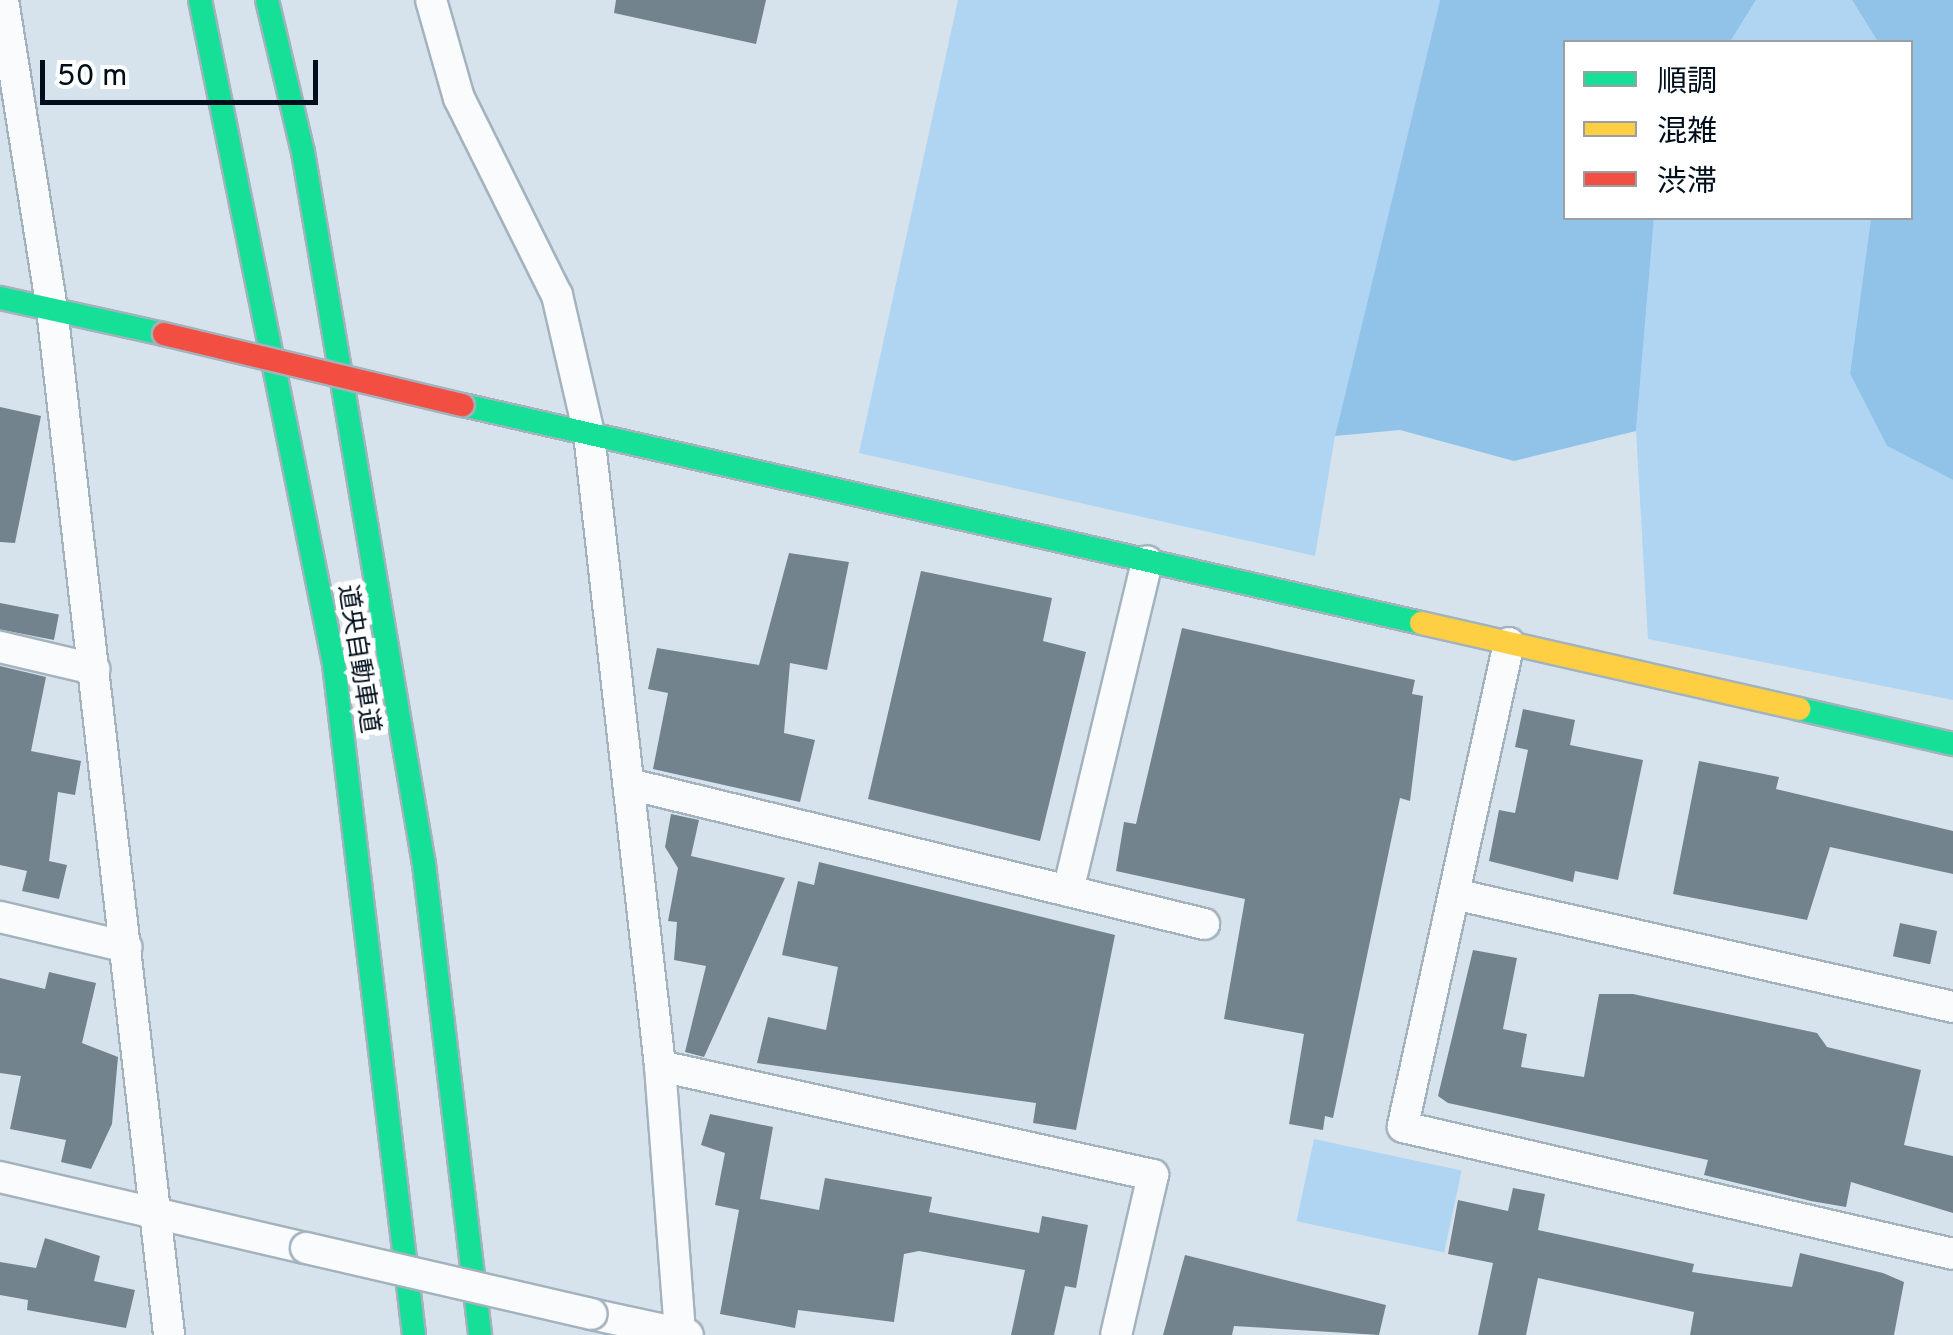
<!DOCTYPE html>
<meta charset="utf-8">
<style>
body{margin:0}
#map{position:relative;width:1953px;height:1335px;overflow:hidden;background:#d7e3ec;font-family:Overpass,"Noto Sans JP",sans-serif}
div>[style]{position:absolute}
.green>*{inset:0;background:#afd5f3;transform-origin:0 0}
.forest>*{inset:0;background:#91c3e8}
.building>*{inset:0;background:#72838e;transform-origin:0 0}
.roads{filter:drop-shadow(2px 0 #a3b3be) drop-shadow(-2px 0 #a3b3be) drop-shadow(0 2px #a3b3be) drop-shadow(0 -2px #a3b3be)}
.street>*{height:30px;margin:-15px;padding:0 15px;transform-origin:15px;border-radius:15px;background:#f9fbfc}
.fast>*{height:22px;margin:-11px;padding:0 11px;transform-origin:11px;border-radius:11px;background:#16e098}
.slow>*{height:22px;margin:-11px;padding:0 11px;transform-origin:11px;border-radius:11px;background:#ffcf43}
.bridges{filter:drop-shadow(2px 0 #a3b3be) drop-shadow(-2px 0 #a3b3be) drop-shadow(0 2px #a3b3be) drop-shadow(0 -2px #a3b3be)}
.street-bridge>*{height:30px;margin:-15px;padding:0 15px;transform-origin:15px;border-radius:15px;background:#f9fbfc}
.jam-bridge>*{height:22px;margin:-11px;padding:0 11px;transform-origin:11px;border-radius:11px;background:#f24e42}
span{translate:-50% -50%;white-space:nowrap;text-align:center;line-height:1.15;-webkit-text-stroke:10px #fff;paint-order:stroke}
.street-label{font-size:25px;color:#000e1c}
.legend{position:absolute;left:1563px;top:40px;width:350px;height:180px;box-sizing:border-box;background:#fff;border:2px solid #999fa4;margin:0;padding:12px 18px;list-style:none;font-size:30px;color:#000e1c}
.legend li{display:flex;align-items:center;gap:20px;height:50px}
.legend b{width:50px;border:2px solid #999fa4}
.scale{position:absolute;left:40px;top:60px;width:278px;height:45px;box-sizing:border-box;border:5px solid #000e1c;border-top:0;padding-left:12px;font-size:30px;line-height:35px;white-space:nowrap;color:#000e1c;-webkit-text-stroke:8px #fff;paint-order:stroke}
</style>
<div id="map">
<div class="green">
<div style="clip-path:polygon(958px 0,1440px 0,1335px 436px,1315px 556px,859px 453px)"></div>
<div style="clip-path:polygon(1756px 0,1852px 0,1878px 42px,1730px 42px)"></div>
<div style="clip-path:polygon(1654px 218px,1871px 218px,1850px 374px,1887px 446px,1953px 480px,1953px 700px,1648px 639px,1636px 431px)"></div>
<div style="left:1314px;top:1139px;width:151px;height:84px;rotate:12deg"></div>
</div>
<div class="forest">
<div style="clip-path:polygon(1440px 0,1756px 0,1730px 42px,1566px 42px,1566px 218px,1654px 218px,1636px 431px,1514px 461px,1400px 430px,1335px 436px)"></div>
<div style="clip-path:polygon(1852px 0,1953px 0,1953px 480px,1887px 446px,1850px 374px,1871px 218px,1910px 218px,1910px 42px,1878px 42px)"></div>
</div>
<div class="building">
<div style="clip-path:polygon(616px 0,766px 0,756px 44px,614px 13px)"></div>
<div style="clip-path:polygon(0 407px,41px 416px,15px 543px,0 542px)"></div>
<div style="clip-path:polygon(789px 553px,849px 562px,827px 670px,790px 663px,784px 733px,815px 740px,800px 802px,653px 769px,668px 693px,648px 689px,657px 648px,759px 665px)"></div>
<div style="clip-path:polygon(921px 571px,1052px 598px,1043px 641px,1086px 652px,1040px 841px,868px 799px)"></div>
<div style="left:0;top:603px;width:60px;height:26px;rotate:11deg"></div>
<div style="clip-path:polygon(1182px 628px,1415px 680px,1412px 694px,1423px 696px,1410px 801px,1400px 798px,1333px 1118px,1325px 1116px,1323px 1130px,1289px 1124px,1304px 1034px,1224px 1019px,1245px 899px,1116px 871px,1124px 822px,1136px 824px)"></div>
<div style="clip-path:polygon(0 666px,46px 677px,31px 751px,81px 761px,75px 795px,58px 792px,49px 861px,67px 865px,59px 899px,22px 891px,27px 871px,0 865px)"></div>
<div style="clip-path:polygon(1523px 709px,1575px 720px,1570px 745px,1643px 760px,1618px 880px,1575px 871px,1573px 882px,1489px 861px,1499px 810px,1515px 813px,1528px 750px,1515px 747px)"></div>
<div style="clip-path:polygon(1699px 761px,1779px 777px,1776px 789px,1953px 831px,1953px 874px,1830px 847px,1807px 920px,1673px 894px)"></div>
<div style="clip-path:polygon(671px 814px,699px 820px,691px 856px,785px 878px,704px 1057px,685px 1052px,706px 966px,674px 960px,677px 922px,668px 921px,678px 868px,665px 847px)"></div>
<div style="clip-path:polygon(819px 862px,1115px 935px,1076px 1130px,1033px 1123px,1036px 1103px,757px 1063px,768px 1017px,826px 1030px,838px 967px,782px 955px,798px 881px,814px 885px)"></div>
<div style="left:1900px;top:923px;width:38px;height:34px;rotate:12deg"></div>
<div style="clip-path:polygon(1473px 950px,1517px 958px,1503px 1029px,1527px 1034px,1521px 1067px,1584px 1077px,1599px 994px,1633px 994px,1817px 1033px,1827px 1047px,1921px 1070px,1904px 1145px,1953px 1156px,1953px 1213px,1851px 1182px,1846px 1207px,1811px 1201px,1704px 1175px,1708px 1160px,1448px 1103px,1438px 1096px)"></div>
<div style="clip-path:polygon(49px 972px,96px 983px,82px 1043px,118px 1057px,112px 1124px,91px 1169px,61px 1162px,66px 1140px,10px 1129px,21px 1076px,0 1073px,0 978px,45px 989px)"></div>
<div style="clip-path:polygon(710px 1114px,773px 1127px,760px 1199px,819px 1210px,825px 1178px,932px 1197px,929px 1212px,1039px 1233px,1042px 1216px,1088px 1225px,1076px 1288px,1065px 1286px,1054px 1335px,1011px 1335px,1025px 1270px,919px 1251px,904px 1254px,894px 1322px,798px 1310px,795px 1328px,720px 1314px,739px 1210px,715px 1205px,725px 1153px,701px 1145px)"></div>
<div style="clip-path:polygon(1513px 1188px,1545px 1194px,1538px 1230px,1694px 1264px,1692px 1272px,1792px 1287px,1800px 1253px,1883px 1273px,1904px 1282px,1894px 1335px,1690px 1335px,1694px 1312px,1538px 1278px,1526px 1335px,1478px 1335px,1493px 1263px,1448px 1254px,1458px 1200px,1508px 1211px)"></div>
<div style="clip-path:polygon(45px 1238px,100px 1256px,94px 1281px,135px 1290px,126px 1328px,27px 1310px,28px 1300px,0 1295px,0 1262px,36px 1268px)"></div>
<div style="clip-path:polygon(1185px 1255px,1386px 1305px,1379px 1335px,1234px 1326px,1232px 1335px,1163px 1335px)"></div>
</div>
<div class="roads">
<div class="street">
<div style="left:3px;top:0;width:313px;rotate:81deg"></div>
<div style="left:52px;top:309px;width:1033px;rotate:83.49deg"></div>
<div style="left:431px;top:0;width:102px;rotate:74.1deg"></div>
<div style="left:459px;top:98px;width:220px;rotate:63.6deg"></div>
<div style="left:557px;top:295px;width:143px;rotate:77deg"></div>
<div style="left:589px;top:434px;width:636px;rotate:83.59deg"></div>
<div style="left:660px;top:1066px;width:270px;rotate:85.7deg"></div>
<div style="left:1509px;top:643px;width:495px;rotate:102.4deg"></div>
<div style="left:1403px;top:1127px;width:564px;rotate:13deg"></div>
<div style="left:0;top:647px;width:97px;rotate:13.2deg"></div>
<div style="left:629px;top:784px;width:592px;rotate:13.68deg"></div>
<div style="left:1068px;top:891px;width:339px;rotate:-76.5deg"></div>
<div style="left:1454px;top:894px;width:512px;rotate:12.76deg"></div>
<div style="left:0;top:917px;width:130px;rotate:13.3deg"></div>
<div style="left:660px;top:1066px;width:505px;rotate:12.47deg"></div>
<div style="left:1153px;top:1175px;width:164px;rotate:103deg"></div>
<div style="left:0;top:1177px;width:314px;rotate:13.1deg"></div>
<div style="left:591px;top:1314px;width:99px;rotate:12.2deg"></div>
</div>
<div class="fast">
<div style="left:200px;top:0;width:677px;rotate:78.59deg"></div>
<div style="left:334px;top:664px;width:676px;rotate:83.2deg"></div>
<div style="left:267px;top:0;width:156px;rotate:76.7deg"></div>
<div style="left:303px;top:152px;width:722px;rotate:80.36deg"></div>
<div style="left:424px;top:864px;width:474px;rotate:83.2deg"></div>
<div style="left:0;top:298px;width:168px;rotate:12.4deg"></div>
<div style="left:463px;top:405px;width:982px;rotate:12.82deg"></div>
<div style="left:1799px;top:709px;width:158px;rotate:12.8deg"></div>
</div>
<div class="slow">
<div style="left:1421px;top:623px;width:388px;rotate:12.8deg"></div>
</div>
</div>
<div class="bridges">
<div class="street-bridge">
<div style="left:306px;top:1248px;width:293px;rotate:13deg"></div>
</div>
<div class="jam-bridge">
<div style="left:164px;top:334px;width:307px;rotate:13.4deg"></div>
</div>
</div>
<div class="street-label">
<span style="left:357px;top:659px;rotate:81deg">道央自動車道</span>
</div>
<ul class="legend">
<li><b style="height:12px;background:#16e098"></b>順調</li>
<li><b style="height:12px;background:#ffcf43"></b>混雑</li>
<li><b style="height:12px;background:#f24e42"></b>渋滞</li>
</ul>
<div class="scale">50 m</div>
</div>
